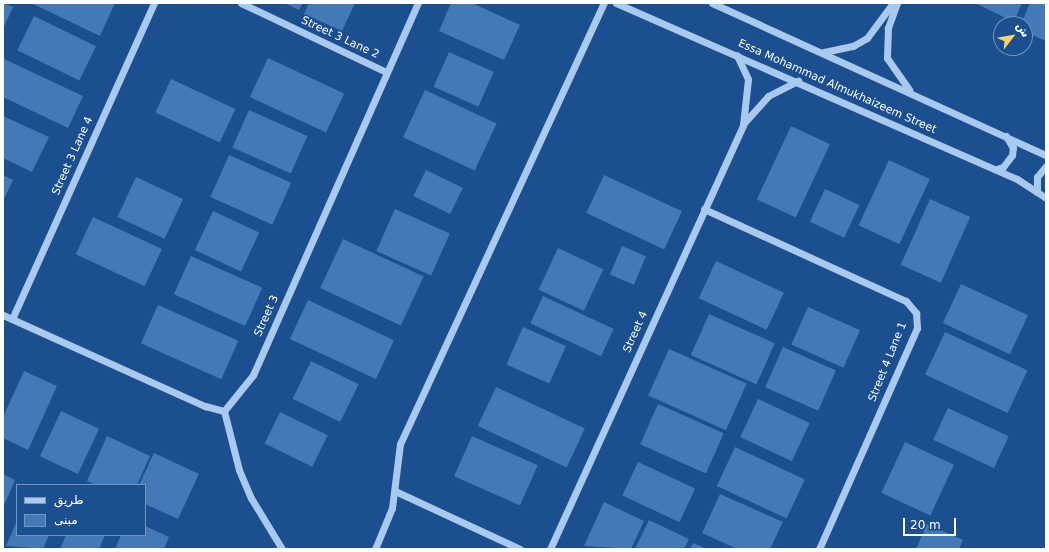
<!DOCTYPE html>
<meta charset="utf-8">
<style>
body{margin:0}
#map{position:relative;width:1049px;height:552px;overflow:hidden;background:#1b4f8f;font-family:"DejaVu Sans",Vazirmatn,sans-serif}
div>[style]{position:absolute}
.building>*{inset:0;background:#4478b7;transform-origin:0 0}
.minor>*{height:7px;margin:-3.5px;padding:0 3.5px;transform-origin:3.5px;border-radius:3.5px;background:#a9c9ee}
span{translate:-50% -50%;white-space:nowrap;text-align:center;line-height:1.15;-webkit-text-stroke:3px #1b4f8f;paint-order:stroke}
.street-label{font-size:11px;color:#fff}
.frame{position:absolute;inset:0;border:4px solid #fff;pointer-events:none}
.legend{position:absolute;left:16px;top:484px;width:130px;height:52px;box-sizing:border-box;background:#1b4f8f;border:1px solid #7695bc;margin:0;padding:5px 7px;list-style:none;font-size:12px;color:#fff}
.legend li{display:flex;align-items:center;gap:8px;height:20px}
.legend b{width:20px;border:1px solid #7695bc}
.north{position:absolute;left:993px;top:16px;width:40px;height:40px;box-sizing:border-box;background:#1b4f8f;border:1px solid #7695bc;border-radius:50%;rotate:59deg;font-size:11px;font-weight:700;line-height:16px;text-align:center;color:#fff}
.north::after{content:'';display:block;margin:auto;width:14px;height:18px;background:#ffd166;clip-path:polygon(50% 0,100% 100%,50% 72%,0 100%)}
.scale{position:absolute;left:903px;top:518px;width:53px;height:18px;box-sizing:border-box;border:2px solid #fff;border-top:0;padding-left:5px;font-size:12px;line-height:14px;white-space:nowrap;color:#fff;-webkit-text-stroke:3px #1b4f8f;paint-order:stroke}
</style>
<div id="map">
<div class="building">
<div style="clip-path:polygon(3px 3px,13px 7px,3px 29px)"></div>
<div style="clip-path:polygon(31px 3px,115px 3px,100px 36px)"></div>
<div style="clip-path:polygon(284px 3px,303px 3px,299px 10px)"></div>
<div style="clip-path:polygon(309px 3px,355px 3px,342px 31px,304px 14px)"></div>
<div style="clip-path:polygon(451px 3px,472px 3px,520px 25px,504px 60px,439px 31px)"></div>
<div style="clip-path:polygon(975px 3px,1022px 3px,1014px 22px)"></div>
<div style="clip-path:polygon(1030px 3px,1046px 3px,1046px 41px,1025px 32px,1025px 24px,1021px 24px)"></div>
<div style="left:34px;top:16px;width:69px;height:38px;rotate:26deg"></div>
<div style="left:449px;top:52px;width:49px;height:38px;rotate:24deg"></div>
<div style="left:268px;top:58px;width:84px;height:43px;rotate:25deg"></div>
<div style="clip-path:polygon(4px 59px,83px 96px,68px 128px,3px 97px)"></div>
<div style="left:171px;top:79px;width:71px;height:37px;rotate:25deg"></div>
<div style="left:425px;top:90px;width:79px;height:52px;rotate:25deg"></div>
<div style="left:249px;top:110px;width:64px;height:41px;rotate:24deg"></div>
<div style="clip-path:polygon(3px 116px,49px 137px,32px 172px,3px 158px)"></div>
<div style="left:791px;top:126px;width:43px;height:81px;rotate:25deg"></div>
<div style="left:229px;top:155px;width:68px;height:46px;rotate:24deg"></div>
<div style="left:889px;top:160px;width:45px;height:72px;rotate:25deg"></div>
<div style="left:426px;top:170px;width:41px;height:29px;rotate:26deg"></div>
<div style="clip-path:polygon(3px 175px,13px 180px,3px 201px)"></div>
<div style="left:604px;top:175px;width:86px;height:42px;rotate:25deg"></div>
<div style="left:136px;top:177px;width:52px;height:44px;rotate:25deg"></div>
<div style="left:825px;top:189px;width:38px;height:36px;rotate:25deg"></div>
<div style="left:930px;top:199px;width:44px;height:72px;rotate:24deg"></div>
<div style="left:395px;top:209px;width:60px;height:46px;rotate:24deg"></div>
<div style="left:213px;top:211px;width:51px;height:43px;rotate:25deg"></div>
<div style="left:93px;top:217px;width:76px;height:41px;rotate:25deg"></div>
<div style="left:343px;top:239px;width:89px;height:54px;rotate:25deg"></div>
<div style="left:622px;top:246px;width:26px;height:31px;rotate:23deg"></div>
<div style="left:558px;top:248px;width:50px;height:46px;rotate:25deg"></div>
<div style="left:191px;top:256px;width:78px;height:42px;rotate:24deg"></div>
<div style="left:716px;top:261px;width:75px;height:41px;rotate:25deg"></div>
<div style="left:961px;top:284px;width:74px;height:43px;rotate:25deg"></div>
<div style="left:543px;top:296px;width:78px;height:30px;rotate:25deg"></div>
<div style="left:308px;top:300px;width:95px;height:43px;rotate:25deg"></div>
<div style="left:158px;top:305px;width:88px;height:42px;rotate:24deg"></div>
<div style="left:808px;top:307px;width:57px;height:41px;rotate:24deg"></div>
<div style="left:709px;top:314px;width:72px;height:45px;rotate:24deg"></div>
<div style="left:523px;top:327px;width:47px;height:41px;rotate:24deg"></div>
<div style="left:945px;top:332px;width:91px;height:47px;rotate:25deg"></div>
<div style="left:783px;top:347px;width:58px;height:44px;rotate:24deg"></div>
<div style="left:669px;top:349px;width:85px;height:51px;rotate:24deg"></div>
<div style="left:311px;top:361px;width:53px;height:42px;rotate:26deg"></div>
<div style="clip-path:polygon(24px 371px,57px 386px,28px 450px,3px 438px,3px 417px)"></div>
<div style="left:496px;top:387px;width:98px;height:43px;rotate:25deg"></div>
<div style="left:758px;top:399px;width:57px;height:42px;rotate:25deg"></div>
<div style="left:658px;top:404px;width:72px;height:44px;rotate:24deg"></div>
<div style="left:948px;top:408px;width:67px;height:35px;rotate:25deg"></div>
<div style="left:61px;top:411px;width:42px;height:50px;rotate:25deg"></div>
<div style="left:280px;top:412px;width:53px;height:35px;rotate:26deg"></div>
<div style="clip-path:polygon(107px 436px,150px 456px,137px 485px,96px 485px,87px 481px)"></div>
<div style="left:472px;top:436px;width:72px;height:44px;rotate:24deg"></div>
<div style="left:905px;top:442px;width:54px;height:56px;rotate:25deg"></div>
<div style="left:735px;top:447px;width:77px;height:43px;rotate:25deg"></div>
<div style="clip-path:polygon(154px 453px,199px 474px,178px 519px,145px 504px,145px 485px,139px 485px)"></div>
<div style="left:638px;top:462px;width:63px;height:37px;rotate:25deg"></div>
<div style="clip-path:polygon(3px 474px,15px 480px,3px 508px)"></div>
<div style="clip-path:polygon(720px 494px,783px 522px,770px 549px,737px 549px,702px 533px)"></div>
<div style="clip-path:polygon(604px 502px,644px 521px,631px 549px,584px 546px)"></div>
<div style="clip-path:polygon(649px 520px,689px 539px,684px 549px,635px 549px)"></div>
<div style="clip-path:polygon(17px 521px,17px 535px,49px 535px,43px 549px,6px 546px)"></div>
<div style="clip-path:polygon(927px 524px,963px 540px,959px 549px,916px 549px)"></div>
<div style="clip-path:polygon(145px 526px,169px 537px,164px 549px,115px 549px,121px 535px,145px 535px)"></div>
<div style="clip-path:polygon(66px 535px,105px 535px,99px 549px,60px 549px)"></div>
<div style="clip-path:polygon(693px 543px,707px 549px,690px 549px)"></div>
</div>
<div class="minor">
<div style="left:241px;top:3px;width:161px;rotate:25.4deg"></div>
<div style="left:616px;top:3px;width:438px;rotate:23.7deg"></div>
<div style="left:1017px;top:179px;width:35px;rotate:33deg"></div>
<div style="left:712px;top:3px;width:367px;rotate:24.5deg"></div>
<div style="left:897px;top:3px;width:27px;rotate:110deg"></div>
<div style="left:888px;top:28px;width:30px;rotate:92deg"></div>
<div style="left:887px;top:58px;width:39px;rotate:55deg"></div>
<div style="left:824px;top:52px;width:30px;rotate:-12deg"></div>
<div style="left:853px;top:46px;width:16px;rotate:-30deg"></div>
<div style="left:867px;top:38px;width:44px;rotate:-53.4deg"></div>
<div style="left:744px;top:123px;width:36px;rotate:-48deg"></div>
<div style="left:768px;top:96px;width:34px;rotate:-27deg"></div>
<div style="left:996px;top:169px;width:7px;rotate:-16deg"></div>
<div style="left:1003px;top:167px;width:15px;rotate:-53deg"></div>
<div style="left:1012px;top:155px;width:7px;rotate:-82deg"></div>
<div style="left:1013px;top:148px;width:14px;rotate:-120deg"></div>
<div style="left:1037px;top:192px;width:15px;rotate:-90deg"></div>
<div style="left:1037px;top:177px;width:14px;rotate:-51deg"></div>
<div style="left:704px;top:209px;width:222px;rotate:24.5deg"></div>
<div style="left:906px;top:301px;width:16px;rotate:50deg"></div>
<div style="left:916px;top:313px;width:15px;rotate:86deg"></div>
<div style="left:917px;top:328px;width:242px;rotate:113.9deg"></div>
<div style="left:3px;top:315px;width:222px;rotate:24.3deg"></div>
<div style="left:205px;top:406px;width:20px;rotate:15deg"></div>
<div style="left:12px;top:319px;width:346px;rotate:-65.8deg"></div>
<div style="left:224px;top:411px;width:46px;rotate:-51.1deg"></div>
<div style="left:253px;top:375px;width:407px;rotate:-66.1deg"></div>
<div style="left:224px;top:411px;width:61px;rotate:75.7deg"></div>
<div style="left:239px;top:470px;width:30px;rotate:67deg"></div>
<div style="left:251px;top:498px;width:60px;rotate:58.7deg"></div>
<div style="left:395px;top:491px;width:138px;rotate:24.9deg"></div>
<div style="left:375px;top:549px;width:44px;rotate:-67.5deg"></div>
<div style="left:392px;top:508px;width:64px;rotate:-82.9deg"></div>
<div style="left:400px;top:444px;width:486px;rotate:-65.2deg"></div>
<div style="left:550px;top:549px;width:466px;rotate:-65.5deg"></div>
<div style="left:743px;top:125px;width:46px;rotate:-83.8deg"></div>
<div style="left:748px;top:79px;width:26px;rotate:-115deg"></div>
</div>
<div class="street-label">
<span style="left:340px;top:38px;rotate:25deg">Street 3 Lane 2</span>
<span style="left:837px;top:87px;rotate:24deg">Essa Mohammad Almukhaizeem Street</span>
<span style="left:73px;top:156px;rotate:-66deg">Street 3 Lane 4</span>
<span style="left:267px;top:316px;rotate:-66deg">Street 3</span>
<span style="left:636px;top:332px;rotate:-66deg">Street 4</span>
<span style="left:888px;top:362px;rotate:-68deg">Street 4 Lane 1</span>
</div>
<div class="frame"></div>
<ul class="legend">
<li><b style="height:5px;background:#a9c9ee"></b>طريق</li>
<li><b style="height:11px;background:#4478b7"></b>مبنى</li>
</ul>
<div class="north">ش</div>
<div class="scale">20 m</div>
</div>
